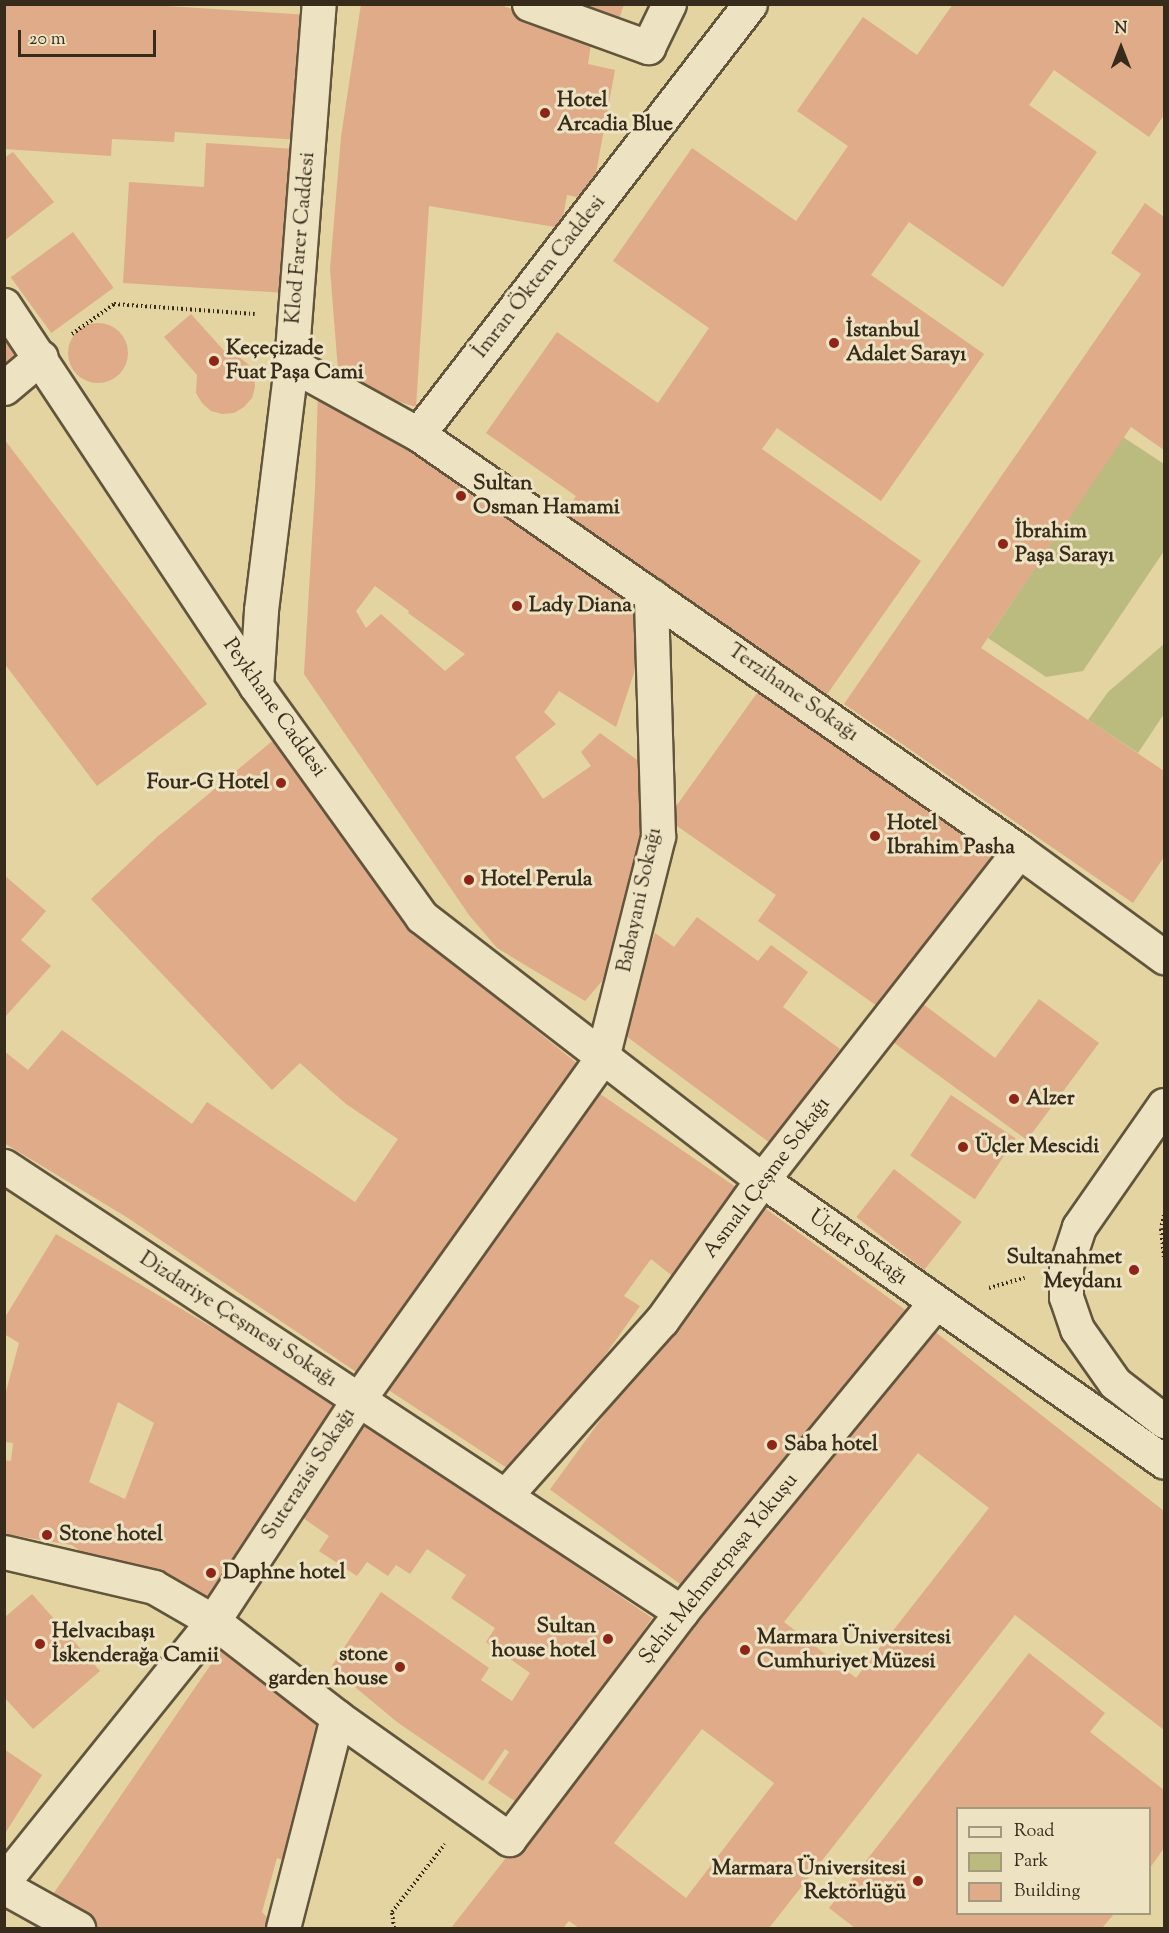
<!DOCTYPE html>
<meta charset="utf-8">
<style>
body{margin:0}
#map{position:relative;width:1169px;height:1933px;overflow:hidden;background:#e3d4a1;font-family:"Sorts Mill Goudy",serif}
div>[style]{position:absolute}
.green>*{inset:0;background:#bbbb7f}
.building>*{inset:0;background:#dfab89;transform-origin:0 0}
.round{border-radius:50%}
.path>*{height:4px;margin-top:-2px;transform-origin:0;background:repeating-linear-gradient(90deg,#372b1b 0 1.5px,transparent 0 4.5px)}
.roads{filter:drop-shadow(2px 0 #62553c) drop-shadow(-2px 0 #62553c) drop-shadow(0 2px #62553c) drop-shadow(0 -2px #62553c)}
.street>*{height:33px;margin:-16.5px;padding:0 16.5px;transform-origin:16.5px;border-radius:16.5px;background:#ede3c2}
.secondary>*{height:33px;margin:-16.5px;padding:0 16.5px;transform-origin:16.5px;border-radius:16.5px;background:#ede3c2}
.dots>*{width:16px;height:16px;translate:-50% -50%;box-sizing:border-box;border:3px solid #ede3c2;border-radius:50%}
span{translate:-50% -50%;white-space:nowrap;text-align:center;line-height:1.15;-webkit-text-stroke:6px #ede3c2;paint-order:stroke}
.poi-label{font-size:21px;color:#372b1b;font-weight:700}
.left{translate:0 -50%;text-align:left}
.right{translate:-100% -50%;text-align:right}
.street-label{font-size:21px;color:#372b1b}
.frame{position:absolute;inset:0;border:6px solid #372b1b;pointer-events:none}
.legend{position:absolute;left:956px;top:1807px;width:195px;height:108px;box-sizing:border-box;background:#ede3c2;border:2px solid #a4997f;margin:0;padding:8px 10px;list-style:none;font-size:18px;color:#372b1b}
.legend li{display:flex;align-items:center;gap:12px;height:30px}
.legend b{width:30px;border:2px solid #a4997f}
.north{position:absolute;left:1091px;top:18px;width:60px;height:60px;-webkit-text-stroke:4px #ede3c2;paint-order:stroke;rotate:0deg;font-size:16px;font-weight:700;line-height:24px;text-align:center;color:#372b1b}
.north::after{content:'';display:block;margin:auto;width:21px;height:27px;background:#372b1b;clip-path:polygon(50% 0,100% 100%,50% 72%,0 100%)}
.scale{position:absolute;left:18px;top:30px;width:138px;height:27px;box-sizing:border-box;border:3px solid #372b1b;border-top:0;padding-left:8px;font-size:18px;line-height:21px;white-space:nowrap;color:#372b1b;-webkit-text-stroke:4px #ede3c2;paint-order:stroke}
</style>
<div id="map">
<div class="green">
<div style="clip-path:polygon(1123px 437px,1164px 464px,1164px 551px,1083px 671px,1046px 677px,988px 638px)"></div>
<div style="clip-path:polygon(1164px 644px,1164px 714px,1138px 753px,1088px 720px,1108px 692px)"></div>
</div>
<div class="building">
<div style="clip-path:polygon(4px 4px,136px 4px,309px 15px,301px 140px,175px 132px,174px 142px,112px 139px,111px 156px,4px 149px)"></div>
<div style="clip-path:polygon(361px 4px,497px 4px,592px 37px,588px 64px,615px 70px,591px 200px,567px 195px,561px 228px,429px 206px,416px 407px,339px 383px,330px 269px,341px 137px)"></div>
<div style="clip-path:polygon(582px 4px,624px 4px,619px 19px)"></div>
<div style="clip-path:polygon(953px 4px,1164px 4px,1164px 115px,1149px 137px,1054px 70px,1029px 105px,1097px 152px,1003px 287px,909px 222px,871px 275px,984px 354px,881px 501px,777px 428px,762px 449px,921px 561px,823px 700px,561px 519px,576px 496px,486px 433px,557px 332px,658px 403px,709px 328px,613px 261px,692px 148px,796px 221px,848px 146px,797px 111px,863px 17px,917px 55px)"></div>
<div style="clip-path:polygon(206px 143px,295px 149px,286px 293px,123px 283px,129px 182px,204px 187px)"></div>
<div style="clip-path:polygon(13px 152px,54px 202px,4px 241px,4px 158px)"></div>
<div style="clip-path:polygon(1145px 203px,1164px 217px,1164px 450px,1131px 427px,981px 648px,1164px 771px,1164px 857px,1133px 903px,844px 704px,1141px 274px,1111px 253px)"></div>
<div style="left:73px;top:232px;width:69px;height:77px;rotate:54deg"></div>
<div style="clip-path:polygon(191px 314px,227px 354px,239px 357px,248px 364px,254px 375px,255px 387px,252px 398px,244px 407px,234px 413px,222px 414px,211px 411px,202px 403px,196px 393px,197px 375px,164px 337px)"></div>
<div class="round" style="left:68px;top:323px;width:60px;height:60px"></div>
<div style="clip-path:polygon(4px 339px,24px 364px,4px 379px)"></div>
<div style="clip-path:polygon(evenodd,318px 390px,380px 421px,627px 599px,617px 613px,628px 603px,638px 588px,650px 625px,616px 727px,559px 691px,544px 712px,556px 724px,515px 757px,543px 799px,591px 766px,581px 752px,600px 733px,647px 767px,640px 803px,640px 855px,620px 960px,585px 1001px,497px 948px,469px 915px,304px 674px,315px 489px,318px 390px,375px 586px,409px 611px,408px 613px,465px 654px,445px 671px,381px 614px,366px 628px,356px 611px,375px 586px)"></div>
<div style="clip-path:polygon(4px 439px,207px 704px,97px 786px,4px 663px)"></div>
<div style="clip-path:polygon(762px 686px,1000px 855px,888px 1014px,758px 921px,776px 895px,667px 819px)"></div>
<div style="clip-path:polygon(277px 737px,448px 960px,588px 1072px,368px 1380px,128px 1218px,4px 1143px,4px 1051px,28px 1070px,62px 1030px,192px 1124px,207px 1102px,355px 1202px,398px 1139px,346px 1104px,300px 1063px,272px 1090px,91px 899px,157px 837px)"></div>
<div style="clip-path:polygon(4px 875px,46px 911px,21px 940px,51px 966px,4px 1018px)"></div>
<div style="clip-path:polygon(697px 917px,758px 961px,771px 945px,808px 972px,783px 1007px,840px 1049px,770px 1143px,626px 1036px,636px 990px,655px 933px,674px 947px)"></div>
<div style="clip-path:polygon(911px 995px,995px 1058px,1039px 999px,1099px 1043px,1027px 1140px,882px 1034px)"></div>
<div style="clip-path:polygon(593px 1089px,743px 1192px,681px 1283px,651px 1259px,624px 1296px,640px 1306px,519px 1476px,384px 1387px)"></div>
<div style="left:951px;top:1095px;width:78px;height:73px;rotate:34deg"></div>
<div style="left:894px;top:1169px;width:86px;height:61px;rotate:38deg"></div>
<div style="left:758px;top:1203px;width:192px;height:354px;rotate:36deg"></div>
<div style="clip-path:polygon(evenodd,56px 1234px,347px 1408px,223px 1601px,100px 1566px,72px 1545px,4px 1534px,4px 1460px,11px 1461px,13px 1443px,4px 1442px,4px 1399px,19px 1343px,4px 1334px,4px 1319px,56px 1234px,118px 1402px,154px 1423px,125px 1499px,89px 1482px,118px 1402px)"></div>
<div style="clip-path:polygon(evenodd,925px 1324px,1164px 1511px,1164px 1730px,1015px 1615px,769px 1928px,579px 1928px,569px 1921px,563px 1928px,451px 1928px,925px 1324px,918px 1453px,989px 1508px,856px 1678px,784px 1622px,918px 1453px,925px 1324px,702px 1729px,774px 1783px,686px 1898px,614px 1843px,702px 1729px)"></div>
<div style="clip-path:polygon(357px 1417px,652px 1618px,522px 1806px,488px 1783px,509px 1752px,505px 1749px,483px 1781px,397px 1722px,331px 1667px,381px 1592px,489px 1668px,481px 1680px,512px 1701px,530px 1673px,486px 1642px,495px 1628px,451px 1598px,466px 1575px,427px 1549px,410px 1574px,396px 1565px,388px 1576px,367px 1562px,357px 1576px,319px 1551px,329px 1536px,293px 1511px)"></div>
<div style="clip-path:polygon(32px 1594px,100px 1671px,33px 1729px,4px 1697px,4px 1618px)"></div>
<div style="clip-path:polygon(225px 1644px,326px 1723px,294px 1864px,277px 1858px,262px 1912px,277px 1928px,87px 1928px,45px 1906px)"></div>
<div style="clip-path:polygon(1029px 1653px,1105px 1713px,1090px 1732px,1164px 1790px,1164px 1848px,1150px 1868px,1150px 1808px,958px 1808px,957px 1914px,1114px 1914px,1102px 1928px,855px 1928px,829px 1908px)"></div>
<div style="clip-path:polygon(4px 1749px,42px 1775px,4px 1835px)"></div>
</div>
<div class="path">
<div style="left:72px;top:334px;width:52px;rotate:-35.5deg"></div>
<div style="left:114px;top:304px;width:141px;rotate:4.1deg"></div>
<div style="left:1164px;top:1215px;width:14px;rotate:102deg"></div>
<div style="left:1161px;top:1229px;width:30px;rotate:84deg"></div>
<div style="left:989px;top:1288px;width:37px;rotate:-16deg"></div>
<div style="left:394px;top:1928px;width:16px;rotate:-97deg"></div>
<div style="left:392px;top:1912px;width:86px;rotate:-52.1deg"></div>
</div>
<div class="roads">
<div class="street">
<div style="left:529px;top:4px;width:127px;rotate:19.9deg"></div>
<div style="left:648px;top:47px;width:48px;rotate:-64deg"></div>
<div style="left:291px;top:364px;width:145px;rotate:28.9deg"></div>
<div style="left:418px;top:434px;width:731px;rotate:34.75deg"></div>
<div style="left:1019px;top:851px;width:180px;rotate:36.2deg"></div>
<div style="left:4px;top:388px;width:48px;rotate:-40deg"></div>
<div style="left:418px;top:434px;width:543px;rotate:-52.33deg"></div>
<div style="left:1164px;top:1105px;width:149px;rotate:124.9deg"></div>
<div style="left:1079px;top:1227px;width:41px;rotate:108.4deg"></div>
<div style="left:1066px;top:1266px;width:31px;rotate:90deg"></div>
<div style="left:1066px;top:1297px;width:34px;rotate:71deg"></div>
<div style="left:1077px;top:1329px;width:66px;rotate:54.9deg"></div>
<div style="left:1115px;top:1383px;width:62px;rotate:37.8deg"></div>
<div style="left:4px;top:1166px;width:811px;rotate:33.38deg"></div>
<div style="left:505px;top:1496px;width:236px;rotate:-48.3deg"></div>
<div style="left:662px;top:1320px;width:172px;rotate:-54.5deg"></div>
<div style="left:762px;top:1180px;width:417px;rotate:-52deg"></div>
<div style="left:4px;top:1552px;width:154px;rotate:13.1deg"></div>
<div style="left:154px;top:1587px;width:68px;rotate:30deg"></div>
<div style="left:213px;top:1621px;width:157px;rotate:37.7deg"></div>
<div style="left:337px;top:1717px;width:211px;rotate:35.3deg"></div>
<div style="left:509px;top:1839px;width:285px;rotate:-52.8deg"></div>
<div style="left:681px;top:1612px;width:400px;rotate:-50.6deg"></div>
<div style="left:4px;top:1881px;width:334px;rotate:-51.2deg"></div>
<div style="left:213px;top:1621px;width:264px;rotate:-56.7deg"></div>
<div style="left:358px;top:1400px;width:420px;rotate:-54.5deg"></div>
<div style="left:602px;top:1058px;width:229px;rotate:-75.8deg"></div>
<div style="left:658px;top:836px;width:241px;rotate:-91.7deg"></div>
<div style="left:4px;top:1887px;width:85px;rotate:29deg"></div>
<div style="left:283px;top:1928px;width:218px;rotate:-75.6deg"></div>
</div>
<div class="secondary">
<div style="left:4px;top:305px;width:457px;rotate:56.5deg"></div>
<div style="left:256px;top:686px;width:284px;rotate:54.3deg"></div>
<div style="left:422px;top:917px;width:430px;rotate:37.7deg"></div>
<div style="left:762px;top:1180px;width:491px;rotate:35deg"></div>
<div style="left:256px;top:686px;width:76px;rotate:-86.2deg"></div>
<div style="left:261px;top:610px;width:248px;rotate:-83deg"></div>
<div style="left:291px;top:364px;width:361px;rotate:-85.6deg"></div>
</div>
</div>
<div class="dots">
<div style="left:545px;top:113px;background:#8f2418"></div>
<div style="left:834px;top:343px;background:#8f2418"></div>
<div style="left:214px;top:361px;background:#8f2418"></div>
<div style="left:461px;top:496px;background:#8f2418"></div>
<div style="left:1003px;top:544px;background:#8f2418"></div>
<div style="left:517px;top:606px;background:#8f2418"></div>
<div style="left:281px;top:783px;background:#8f2418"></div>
<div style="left:875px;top:836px;background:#8f2418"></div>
<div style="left:469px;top:880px;background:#8f2418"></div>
<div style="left:1014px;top:1099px;background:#8f2418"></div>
<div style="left:963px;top:1147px;background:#8f2418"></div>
<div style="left:1134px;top:1270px;background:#8f2418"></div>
<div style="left:772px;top:1445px;background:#8f2418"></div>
<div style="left:47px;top:1535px;background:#8f2418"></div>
<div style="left:211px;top:1573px;background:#8f2418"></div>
<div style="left:608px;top:1639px;background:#8f2418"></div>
<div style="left:40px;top:1644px;background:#8f2418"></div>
<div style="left:745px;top:1650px;background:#8f2418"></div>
<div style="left:400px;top:1667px;background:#8f2418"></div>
<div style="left:918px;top:1881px;background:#8f2418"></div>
</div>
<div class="poi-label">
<span class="left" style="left:557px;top:113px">Hotel<br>Arcadia Blue</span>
<span class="left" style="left:846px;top:343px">İstanbul<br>Adalet Sarayı</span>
<span class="left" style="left:226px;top:361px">Keçeçizade<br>Fuat Paşa Cami</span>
<span class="left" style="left:473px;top:496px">Sultan<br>Osman Hamami</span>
<span class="left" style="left:1015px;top:544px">İbrahim<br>Paşa Sarayı</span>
<span class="left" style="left:529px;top:606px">Lady Diana</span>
<span class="right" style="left:269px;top:783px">Four-G Hotel</span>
<span class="left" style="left:887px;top:836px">Hotel<br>Ibrahim Pasha</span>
<span class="left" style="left:481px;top:880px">Hotel Perula</span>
<span class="left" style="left:1026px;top:1099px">Alzer</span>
<span class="left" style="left:975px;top:1147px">Üçler Mescidi</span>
<span class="right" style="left:1122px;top:1270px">Sultanahmet<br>Meydanı</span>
<span class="left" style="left:784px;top:1445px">Saba hotel</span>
<span class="left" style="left:59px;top:1535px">Stone hotel</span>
<span class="left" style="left:223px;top:1573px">Daphne hotel</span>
<span class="right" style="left:596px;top:1639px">Sultan<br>house hotel</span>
<span class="left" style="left:52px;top:1644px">Helvacıbaşı<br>İskenderağa Camii</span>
<span class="left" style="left:757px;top:1650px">Marmara Üniversitesi<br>Cumhuriyet Müzesi</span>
<span class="right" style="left:388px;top:1667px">stone<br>garden house</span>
<span class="right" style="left:906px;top:1881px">Marmara Üniversitesi<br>Rektörlüğü</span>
</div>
<div class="street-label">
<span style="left:301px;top:238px;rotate:-85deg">Klod Farer Caddesi</span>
<span style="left:540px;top:277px;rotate:-52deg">İmran Öktem Caddesi</span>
<span style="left:793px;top:693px;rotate:35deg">Terzihane Sokağı</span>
<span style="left:274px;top:708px;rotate:55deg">Peykhane Caddesi</span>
<span style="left:640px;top:900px;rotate:-78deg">Babayani Sokağı</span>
<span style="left:767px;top:1178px;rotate:-53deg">Asmalı Çeşme Sokağı</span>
<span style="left:858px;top:1248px;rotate:35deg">Üçler Sokağı</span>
<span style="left:238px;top:1320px;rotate:33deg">Dizdariye Çeşmesi Sokağı</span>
<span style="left:309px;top:1474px;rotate:-57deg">Suterazisi Sokağı</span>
<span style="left:719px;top:1569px;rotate:-51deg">Şehit Mehmetpaşa Yokuşu</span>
</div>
<div class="frame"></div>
<ul class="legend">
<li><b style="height:8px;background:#ede3c2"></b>Road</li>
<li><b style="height:16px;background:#bbbb7f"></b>Park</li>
<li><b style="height:16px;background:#dfab89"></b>Building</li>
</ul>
<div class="north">N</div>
<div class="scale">20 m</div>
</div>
